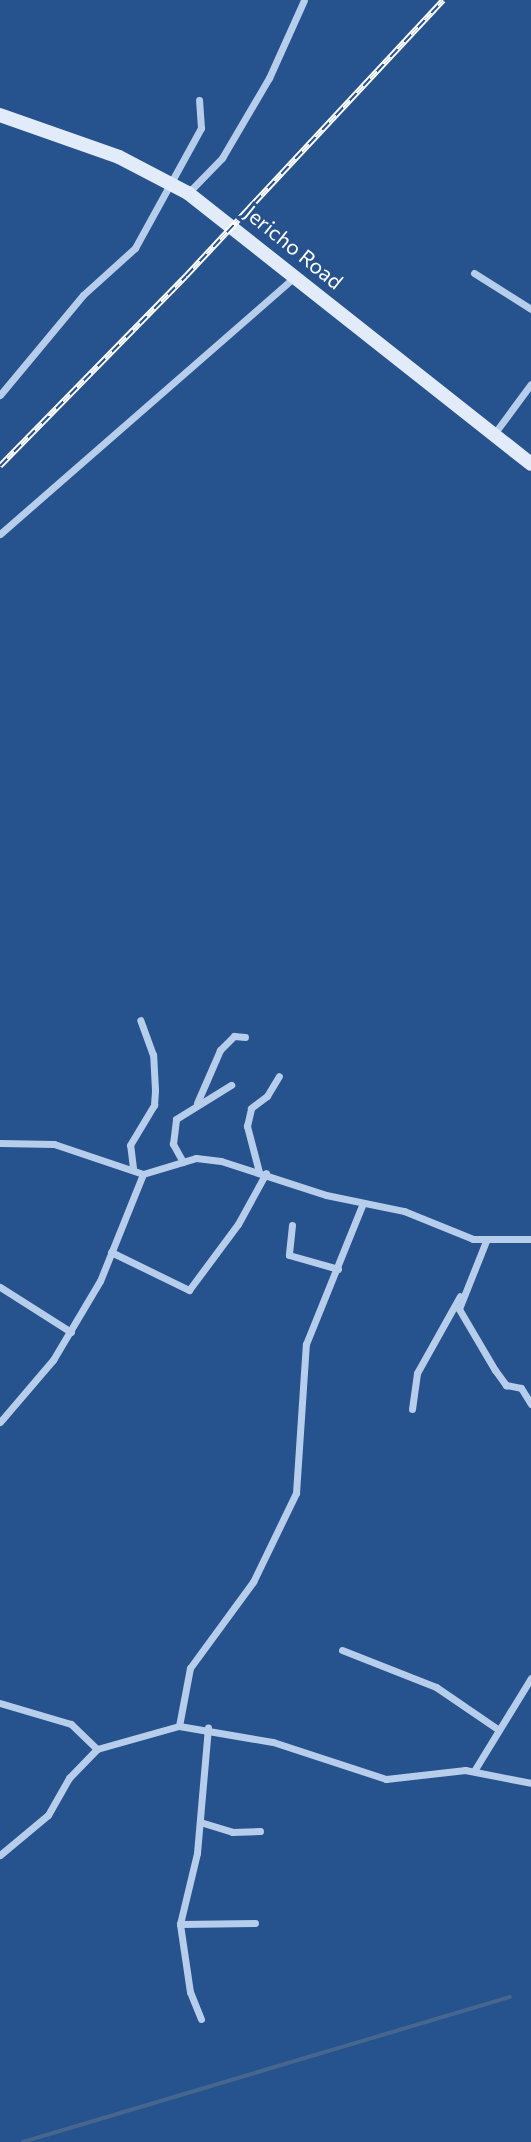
<!DOCTYPE html>
<style>
body{margin:0}
#map{position:relative;width:531px;height:2142px;overflow:hidden;background:#26528d;font-family:Commissioner,sans-serif}
div>[style]{position:absolute}
.stream>*{height:3.5px;margin:-1.75px;padding:0 1.75px;transform-origin:1.75px;border-radius:1.75px;background:#466690}
.street>*{height:7px;margin:-3.5px;padding:0 3.5px;transform-origin:3.5px;border-radius:3.5px;background:#b6cdeb}
.secondary>*{height:14px;margin:-7px;padding:0 7px;transform-origin:7px;border-radius:7px;background:#e1ebf9}
.rail>*{height:6px;margin-top:-3px;transform-origin:0;background:repeating-linear-gradient(90deg,#26528d 0 10px,#fff 0 20px);box-sizing:border-box;border-block:2px solid #fff}
span{translate:-50% -50%;white-space:nowrap;text-align:center;line-height:1.15;-webkit-text-stroke:6px #26528d;paint-order:stroke}
.street-label{font-size:21px;color:#fff}
</style>
<div id="map">
<div class="stream">
<div style="left:23px;top:2142px;width:508px;rotate:-16.58deg"></div>
</div>
<div class="street">
<div style="left:188px;top:193px;width:49px;rotate:-45.8deg"></div>
<div style="left:222px;top:158px;width:93px;rotate:-59.6deg"></div>
<div style="left:269px;top:78px;width:85px;rotate:-65.8deg"></div>
<div style="left:474px;top:273px;width:67px;rotate:32.3deg"></div>
<div style="left:0;top:395px;width:130px;rotate:-50.3deg"></div>
<div style="left:83px;top:295px;width:70px;rotate:-42.1deg"></div>
<div style="left:135px;top:248px;width:137px;rotate:-61.2deg"></div>
<div style="left:201px;top:128px;width:28px;rotate:-94deg"></div>
<div style="left:494px;top:434px;width:62px;rotate:-53.5deg"></div>
<div style="left:0;top:534px;width:391px;rotate:-41.1deg"></div>
<div style="left:197px;top:1103px;width:58px;rotate:-66.5deg"></div>
<div style="left:220px;top:1050px;width:20px;rotate:-45deg"></div>
<div style="left:234px;top:1036px;width:11px;rotate:5deg"></div>
<div style="left:0;top:1143px;width:54px;rotate:1.1deg"></div>
<div style="left:54px;top:1144px;width:94px;rotate:18.6deg"></div>
<div style="left:143px;top:1174px;width:55px;rotate:-16.8deg"></div>
<div style="left:196px;top:1158px;width:25px;rotate:7deg"></div>
<div style="left:221px;top:1161px;width:110px;rotate:17.9deg"></div>
<div style="left:326px;top:1195px;width:80px;rotate:11.6deg"></div>
<div style="left:404px;top:1211px;width:74px;rotate:22.1deg"></div>
<div style="left:473px;top:1239px;width:58px"></div>
<div style="left:183px;top:1162px;width:21px;rotate:-119deg"></div>
<div style="left:173px;top:1144px;width:25px;rotate:-83deg"></div>
<div style="left:176px;top:1119px;width:65px;rotate:-31.7deg"></div>
<div style="left:133px;top:1168px;width:23px;rotate:-97deg"></div>
<div style="left:130px;top:1145px;width:47px;rotate:-59deg"></div>
<div style="left:154px;top:1105px;width:15px;rotate:-86deg"></div>
<div style="left:155px;top:1090px;width:35px;rotate:-93deg"></div>
<div style="left:153px;top:1055px;width:37px;rotate:-110deg"></div>
<div style="left:259px;top:1172px;width:48px;rotate:-104.6deg"></div>
<div style="left:247px;top:1126px;width:18px;rotate:-77deg"></div>
<div style="left:251px;top:1108px;width:20px;rotate:-37deg"></div>
<div style="left:267px;top:1096px;width:23px;rotate:-59deg"></div>
<div style="left:292px;top:1225px;width:30px;rotate:96deg"></div>
<div style="left:289px;top:1255px;width:51px;rotate:15.9deg"></div>
<div style="left:486px;top:1241px;width:73px;rotate:111.7deg"></div>
<div style="left:459px;top:1309px;width:71px;rotate:59.5deg"></div>
<div style="left:495px;top:1370px;width:19px;rotate:54deg"></div>
<div style="left:506px;top:1385px;width:15px;rotate:11deg"></div>
<div style="left:521px;top:1388px;width:19px;rotate:58deg"></div>
<div style="left:111px;top:1252px;width:87px;rotate:26deg"></div>
<div style="left:189px;top:1290px;width:82px;rotate:-53.4deg"></div>
<div style="left:238px;top:1224px;width:58px;rotate:-61.2deg"></div>
<div style="left:0;top:1287px;width:84px;rotate:32.4deg"></div>
<div style="left:412px;top:1409px;width:36px;rotate:-82deg"></div>
<div style="left:417px;top:1373px;width:88px;rotate:-60.8deg"></div>
<div style="left:0;top:1422px;width:82px;rotate:-49.5deg"></div>
<div style="left:53px;top:1360px;width:92px;rotate:-59.3deg"></div>
<div style="left:100px;top:1281px;width:115px;rotate:-68.1deg"></div>
<div style="left:342px;top:1650px;width:101px;rotate:21.5deg"></div>
<div style="left:436px;top:1687px;width:76px;rotate:34.3deg"></div>
<div style="left:0;top:1703px;width:74px;rotate:16.5deg"></div>
<div style="left:71px;top:1724px;width:36px;rotate:44deg"></div>
<div style="left:179px;top:1726px;width:59px;rotate:-79.3deg"></div>
<div style="left:190px;top:1668px;width:107px;rotate:-53.8deg"></div>
<div style="left:253px;top:1582px;width:99px;rotate:-64.2deg"></div>
<div style="left:296px;top:1493px;width:149px;rotate:-86.2deg"></div>
<div style="left:306px;top:1344px;width:152px;rotate:-68deg"></div>
<div style="left:474px;top:1771px;width:109px;rotate:-58.5deg"></div>
<div style="left:200px;top:1822px;width:34px;rotate:17deg"></div>
<div style="left:232px;top:1832px;width:28px;rotate:-2deg"></div>
<div style="left:0;top:1855px;width:62px;rotate:-39.8deg"></div>
<div style="left:48px;top:1815px;width:43px;rotate:-60.4deg"></div>
<div style="left:69px;top:1778px;width:40px;rotate:-46deg"></div>
<div style="left:97px;top:1749px;width:85px;rotate:-15.7deg"></div>
<div style="left:179px;top:1726px;width:95px;rotate:9.7deg"></div>
<div style="left:273px;top:1742px;width:119px;rotate:18.1deg"></div>
<div style="left:386px;top:1779px;width:80px;rotate:-6.5deg"></div>
<div style="left:465px;top:1770px;width:67px;rotate:11.1deg"></div>
<div style="left:180px;top:1924px;width:75px;rotate:-0.8deg"></div>
<div style="left:201px;top:2019px;width:29px;rotate:-112deg"></div>
<div style="left:190px;top:1992px;width:69px;rotate:-98.4deg"></div>
<div style="left:180px;top:1924px;width:73px;rotate:-76.5deg"></div>
<div style="left:197px;top:1853px;width:126px;rotate:-85deg"></div>
</div>
<div class="secondary">
<div style="left:0;top:115px;width:126px;rotate:19.4deg"></div>
<div style="left:119px;top:157px;width:78px;rotate:27.6deg"></div>
<div style="left:188px;top:193px;width:437px;rotate:38.3deg"></div>
</div>
<div class="rail">
<div style="left:0;top:466px;width:266px;rotate:-45.6deg"></div>
<div style="left:186px;top:276px;width:377px;rotate:-47deg"></div>
</div>
<div class="street-label">
<span style="left:294px;top:247px;rotate:39deg">Jericho Road</span>
</div>
</div>
